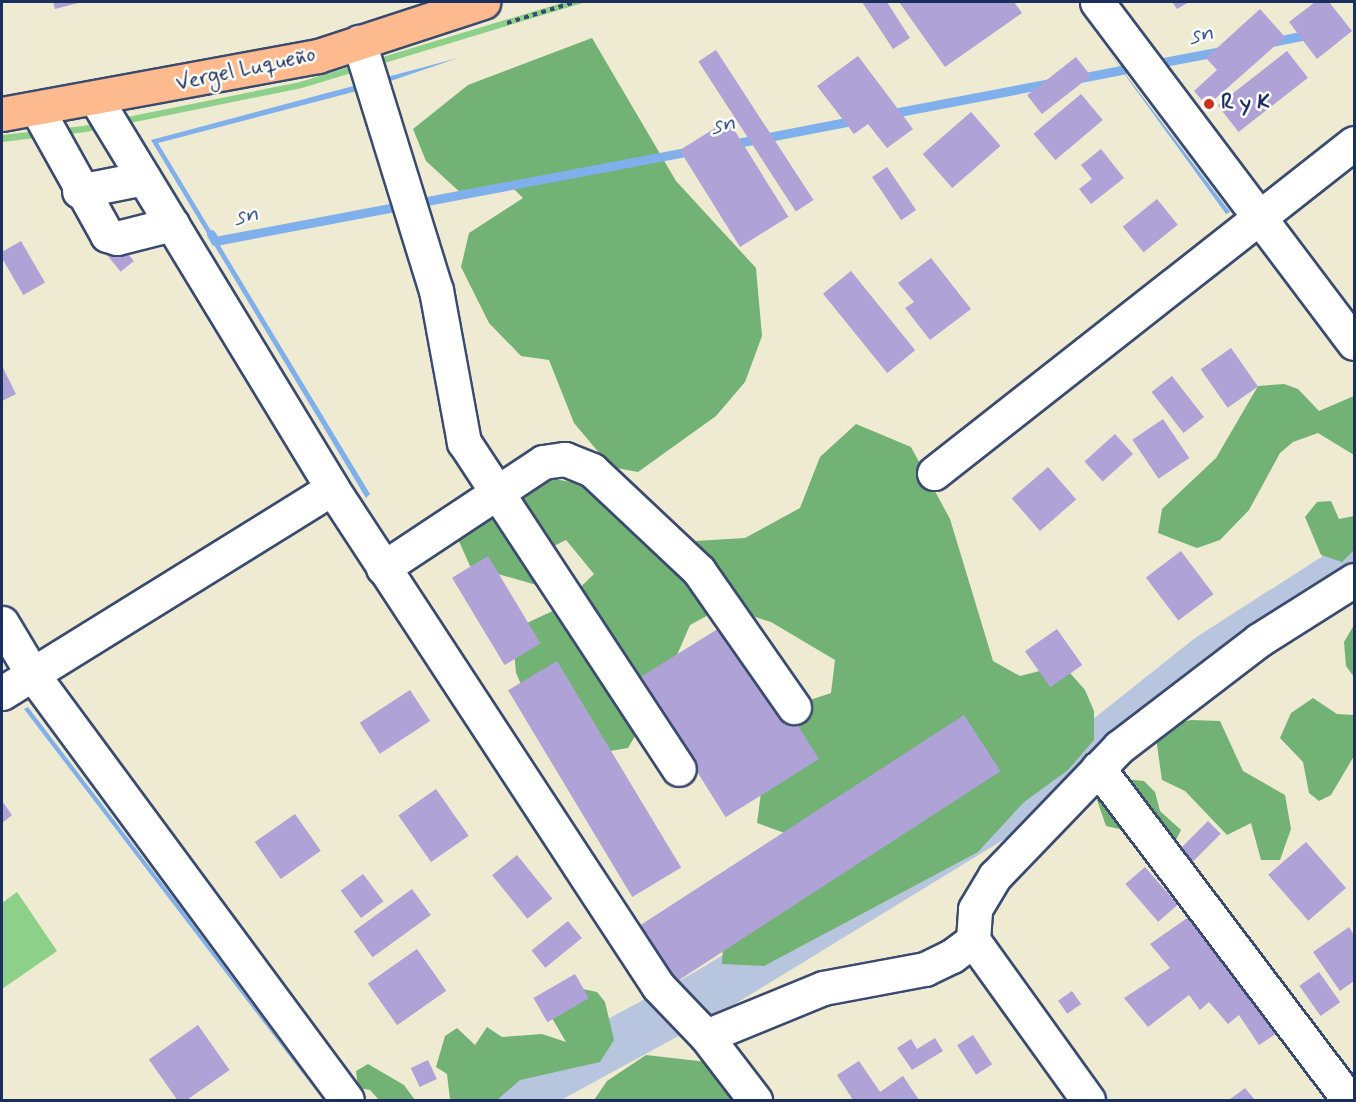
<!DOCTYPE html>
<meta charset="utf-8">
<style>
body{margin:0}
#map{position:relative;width:1356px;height:1102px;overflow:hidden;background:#efead2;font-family:Mynerve,sans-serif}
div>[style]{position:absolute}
.industrial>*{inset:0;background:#b8c5de}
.green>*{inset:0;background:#8dd089}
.forest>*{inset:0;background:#72b275}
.water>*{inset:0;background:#80b0eb}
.stream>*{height:9px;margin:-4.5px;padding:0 4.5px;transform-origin:4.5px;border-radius:4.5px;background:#80b0eb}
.building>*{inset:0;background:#afa2d7;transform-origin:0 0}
.path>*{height:4px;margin-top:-2px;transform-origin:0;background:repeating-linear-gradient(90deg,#3b4b6f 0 4.5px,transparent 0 9px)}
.roads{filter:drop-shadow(2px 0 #3b4b6f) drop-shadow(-2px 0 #3b4b6f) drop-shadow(0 2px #3b4b6f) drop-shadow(0 -2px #3b4b6f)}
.minor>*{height:33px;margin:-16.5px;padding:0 16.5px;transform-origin:16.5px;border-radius:16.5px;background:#fff}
.major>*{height:33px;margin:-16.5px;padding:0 16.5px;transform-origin:16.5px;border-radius:16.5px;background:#fcba8e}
.dots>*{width:16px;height:16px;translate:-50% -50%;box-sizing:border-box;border:3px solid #fdfcf7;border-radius:50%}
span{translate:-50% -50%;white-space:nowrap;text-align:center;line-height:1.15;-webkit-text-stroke:5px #fdfcf7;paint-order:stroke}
.street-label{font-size:22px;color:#1b2f5e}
.poi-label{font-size:22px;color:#1b2f5e;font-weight:700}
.left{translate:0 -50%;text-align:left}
.water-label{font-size:24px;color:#3e5c8f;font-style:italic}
.frame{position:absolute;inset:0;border:3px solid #1b2f5e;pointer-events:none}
</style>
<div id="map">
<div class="industrial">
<div style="clip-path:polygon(1354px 536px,1354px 588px,1065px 802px,717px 1015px,561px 1100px,458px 1100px,695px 972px,1038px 763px,1195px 638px)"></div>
</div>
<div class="green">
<div style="clip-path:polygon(565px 2px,586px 2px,302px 88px,86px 132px,2px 142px,2px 135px,83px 126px,300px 82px)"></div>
<div style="clip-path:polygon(17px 892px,57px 951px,2px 989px,2px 903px)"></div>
</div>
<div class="forest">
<div style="clip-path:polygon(592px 38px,676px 181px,756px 268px,762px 336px,745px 382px,716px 416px,638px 472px,611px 467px,574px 423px,549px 360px,521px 356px,489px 323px,461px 267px,469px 233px,523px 198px,508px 183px,462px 194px,426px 161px,413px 129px,468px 85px)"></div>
<div style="clip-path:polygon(1284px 384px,1298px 389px,1319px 411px,1354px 396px,1354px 455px,1318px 433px,1293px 442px,1280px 453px,1249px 510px,1220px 540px,1197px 548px,1158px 533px,1162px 509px,1216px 458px,1258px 386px)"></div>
<div style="clip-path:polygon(856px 424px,911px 447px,950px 519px,993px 661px,1020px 676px,1063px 665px,1085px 690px,1094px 711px,1094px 740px,1068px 770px,1024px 802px,978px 852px,764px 966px,722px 964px,724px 927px,790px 835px,757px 823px,764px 770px,790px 745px,810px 700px,831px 693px,835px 660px,771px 622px,723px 607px,690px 625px,661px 692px,628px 748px,587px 755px,528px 700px,516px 673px,512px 630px,559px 608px,594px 574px,566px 540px,546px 550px,540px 586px,470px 566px,458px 539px,471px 516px,525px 474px,583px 484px,679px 542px,745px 538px,800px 508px,820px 457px)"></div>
<div style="clip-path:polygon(1331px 501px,1339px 519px,1354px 516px,1354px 550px,1342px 562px,1321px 555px,1305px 517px,1317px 502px)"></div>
<div style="clip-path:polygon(1354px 625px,1354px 677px,1346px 666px,1344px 642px)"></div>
<div style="clip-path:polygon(1313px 698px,1337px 714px,1354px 715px,1354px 756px,1331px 795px,1319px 801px,1309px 793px,1303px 762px,1280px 738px,1291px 713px)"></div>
<div style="clip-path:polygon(1191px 720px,1220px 721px,1243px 771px,1285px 795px,1291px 829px,1280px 860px,1261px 860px,1251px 823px,1227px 835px,1185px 791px,1162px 780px,1156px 738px,1170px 725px)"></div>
<div style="clip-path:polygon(1125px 779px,1144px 781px,1155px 792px,1160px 811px,1181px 830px,1175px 842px,1106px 826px,1096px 797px)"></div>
<div style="clip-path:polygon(578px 988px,597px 992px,605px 1002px,614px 1040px,600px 1062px,520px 1080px,497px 1100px,450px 1100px,447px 1074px,436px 1067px,445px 1036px,457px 1028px,475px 1045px,487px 1027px,502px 1037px,542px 1034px,566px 1042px,552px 1018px)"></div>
<div style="clip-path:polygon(646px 1055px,716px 1063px,751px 1100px,594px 1100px,607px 1081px)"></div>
<div style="clip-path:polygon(368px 1064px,404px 1085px,415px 1100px,379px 1100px,370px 1090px,358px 1088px,356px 1071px)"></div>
</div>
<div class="water">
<div style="clip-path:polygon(1107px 50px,1230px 212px,1226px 214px)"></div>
<div style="clip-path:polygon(458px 58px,376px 86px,158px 143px,370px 494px,366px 498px,151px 140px)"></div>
<div style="clip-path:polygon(28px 707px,178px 904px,323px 1100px,24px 709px)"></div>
</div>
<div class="stream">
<div style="left:1271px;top:42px;width:41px;rotate:-11.3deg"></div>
<div style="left:1153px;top:64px;width:70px;rotate:-10.7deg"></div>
<div style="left:1080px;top:78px;width:58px;rotate:-10.9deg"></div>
<div style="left:888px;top:114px;width:166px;rotate:-10.8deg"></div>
<div style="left:732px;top:144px;width:127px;rotate:-10.9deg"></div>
<div style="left:211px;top:234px;width:8px;rotate:60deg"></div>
<div style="left:215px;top:241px;width:485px;rotate:-10.7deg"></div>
</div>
<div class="building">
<div style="clip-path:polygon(53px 2px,82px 2px,55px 9px)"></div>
<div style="clip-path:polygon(862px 2px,887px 2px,910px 38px,893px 49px)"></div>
<div style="clip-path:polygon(899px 2px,1014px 2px,1022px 13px,945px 67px)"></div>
<div style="clip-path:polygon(1172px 2px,1189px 2px,1177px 9px)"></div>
<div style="clip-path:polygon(1315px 2px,1329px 2px,1352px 31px,1317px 59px,1289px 22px)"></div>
<div style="clip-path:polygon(1260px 9px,1285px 37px,1207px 106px,1194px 91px,1217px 70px,1206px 58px)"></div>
<div style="left:716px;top:50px;width:179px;height:21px;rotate:57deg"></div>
<div style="left:1287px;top:51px;width:34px;height:88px;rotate:52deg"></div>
<div style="clip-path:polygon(858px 56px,913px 129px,887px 148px,868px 124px,854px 134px,817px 86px)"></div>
<div style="left:1076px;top:57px;width:24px;height:62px;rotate:52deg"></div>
<div style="left:1081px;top:94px;width:34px;height:62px;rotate:50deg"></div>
<div style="left:971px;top:112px;width:45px;height:64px;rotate:49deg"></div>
<div style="left:728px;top:120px;width:114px;height:57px;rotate:58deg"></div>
<div style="clip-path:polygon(1101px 149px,1124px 178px,1091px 204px,1079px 189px,1092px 179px,1081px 165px)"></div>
<div style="left:887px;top:167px;width:52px;height:18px;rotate:56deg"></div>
<div style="left:1157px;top:199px;width:33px;height:44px;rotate:51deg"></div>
<div style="left:21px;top:241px;width:48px;height:25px;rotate:60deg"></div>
<div style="left:120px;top:244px;width:22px;height:17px;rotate:51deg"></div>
<div style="clip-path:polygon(931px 258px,971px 309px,930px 340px,905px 308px,914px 302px,898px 283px)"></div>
<div style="left:851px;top:271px;width:102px;height:36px;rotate:51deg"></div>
<div style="left:1231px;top:348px;width:47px;height:37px;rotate:55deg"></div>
<div style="clip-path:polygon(2px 366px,16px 394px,2px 401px)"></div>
<div style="left:1172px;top:376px;width:52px;height:26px;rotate:52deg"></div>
<div style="left:1163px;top:419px;width:47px;height:37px;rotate:56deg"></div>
<div style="left:1115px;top:434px;width:27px;height:41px;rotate:48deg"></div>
<div style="left:1048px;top:467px;width:43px;height:48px;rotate:49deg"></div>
<div style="left:1181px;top:551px;width:54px;height:44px;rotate:53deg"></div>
<div style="left:488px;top:556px;width:102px;height:42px;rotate:59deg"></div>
<div style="left:732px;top:620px;width:164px;height:110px;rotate:58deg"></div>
<div style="left:1057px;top:629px;width:44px;height:39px;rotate:55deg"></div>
<div style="left:557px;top:661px;width:241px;height:57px;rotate:59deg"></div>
<div style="left:410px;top:690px;width:37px;height:60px;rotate:57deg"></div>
<div style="left:964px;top:715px;width:67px;height:386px;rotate:57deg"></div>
<div style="left:436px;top:789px;width:57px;height:46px;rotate:55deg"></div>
<div style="clip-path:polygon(2px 801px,12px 815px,2px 823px)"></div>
<div style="left:295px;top:814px;width:45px;height:49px;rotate:55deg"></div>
<div style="left:1208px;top:821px;width:18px;height:42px;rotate:45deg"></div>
<div style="left:1306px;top:842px;width:61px;height:50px;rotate:49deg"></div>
<div style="left:517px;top:855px;width:56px;height:32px;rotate:51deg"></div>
<div style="left:1145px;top:867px;width:50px;height:26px;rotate:49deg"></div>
<div style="left:363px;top:874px;width:34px;height:28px;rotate:53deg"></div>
<div style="left:412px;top:889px;width:32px;height:72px;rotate:54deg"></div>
<div style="clip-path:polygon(1190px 916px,1280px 1031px,1259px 1045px,1239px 1015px,1228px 1024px,1209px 1002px,1200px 1010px,1189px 995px,1148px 1027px,1124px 998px,1170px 968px,1150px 944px)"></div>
<div style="left:568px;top:921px;width:22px;height:47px;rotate:51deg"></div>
<div style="clip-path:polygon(1349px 927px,1354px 935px,1354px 981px,1340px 991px,1313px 952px)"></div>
<div style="left:417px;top:949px;width:51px;height:60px;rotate:55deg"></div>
<div style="left:1319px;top:972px;width:37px;height:24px;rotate:55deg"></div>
<div style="left:575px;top:974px;width:28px;height:48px;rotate:60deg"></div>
<div style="left:1072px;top:991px;width:16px;height:17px;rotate:55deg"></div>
<div style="left:198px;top:1025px;width:55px;height:60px;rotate:55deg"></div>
<div style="left:973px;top:1035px;width:35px;height:19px;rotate:57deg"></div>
<div style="clip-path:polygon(935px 1038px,943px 1051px,912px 1070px,897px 1048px,911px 1039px,917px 1049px)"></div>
<div style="left:428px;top:1060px;width:21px;height:19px;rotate:65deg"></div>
<div style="clip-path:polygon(859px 1061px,880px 1092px,903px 1076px,919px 1100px,853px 1100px,837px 1075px)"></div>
<div style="clip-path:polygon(1245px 1088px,1255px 1100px,1229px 1100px)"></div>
</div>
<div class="path">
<div style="left:507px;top:23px;width:71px;rotate:-17.2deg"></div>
</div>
<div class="roads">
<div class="minor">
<div style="left:1097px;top:2px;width:427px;rotate:53deg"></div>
<div style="left:359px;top:42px;width:260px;rotate:72.8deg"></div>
<div style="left:436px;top:290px;width:155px;rotate:79.6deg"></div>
<div style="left:464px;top:442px;width:391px;rotate:56.7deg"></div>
<div style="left:97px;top:101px;width:453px;rotate:58.7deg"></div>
<div style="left:332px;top:488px;width:595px;rotate:56.79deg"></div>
<div style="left:658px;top:986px;width:69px;rotate:46.2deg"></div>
<div style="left:706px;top:1036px;width:81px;rotate:52.6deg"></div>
<div style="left:37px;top:109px;width:144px;rotate:60.9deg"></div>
<div style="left:107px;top:235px;width:10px;rotate:17deg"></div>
<div style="left:117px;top:238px;width:57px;rotate:-14.3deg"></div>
<div style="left:79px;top:191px;width:66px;rotate:-11.3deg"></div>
<div style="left:934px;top:473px;width:534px;rotate:-38.16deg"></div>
<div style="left:383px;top:568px;width:192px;rotate:-33.5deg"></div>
<div style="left:543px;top:462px;width:22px;rotate:-8deg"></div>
<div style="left:565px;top:459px;width:29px;rotate:22deg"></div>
<div style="left:592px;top:470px;width:147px;rotate:43.3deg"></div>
<div style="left:699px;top:571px;width:166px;rotate:55.1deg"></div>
<div style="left:2px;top:623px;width:61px;rotate:59.2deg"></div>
<div style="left:33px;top:675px;width:528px;rotate:53.54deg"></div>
<div style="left:2px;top:693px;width:388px;rotate:-31.8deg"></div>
<div style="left:1098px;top:768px;width:416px;rotate:52.9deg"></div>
<div style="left:973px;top:940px;width:197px;rotate:54.3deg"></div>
<div style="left:706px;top:1036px;width:126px;rotate:-22.3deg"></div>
<div style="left:823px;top:988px;width:104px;rotate:-10.6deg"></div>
<div style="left:925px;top:969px;width:30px;rotate:-26deg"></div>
<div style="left:952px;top:956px;width:26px;rotate:-37deg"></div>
<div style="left:973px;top:940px;width:31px;rotate:-86deg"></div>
<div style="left:975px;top:909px;width:39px;rotate:-59deg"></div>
<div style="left:995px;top:876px;width:179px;rotate:-46.1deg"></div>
<div style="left:1119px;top:747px;width:176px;rotate:-37.4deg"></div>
<div style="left:1259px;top:640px;width:112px;rotate:-32.3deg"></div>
</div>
<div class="major">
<div style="left:2px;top:114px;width:321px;rotate:-10.4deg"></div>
<div style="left:318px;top:56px;width:174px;rotate:-18.1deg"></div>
</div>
</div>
<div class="dots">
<div style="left:1209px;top:104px;background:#c8321e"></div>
</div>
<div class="street-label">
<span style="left:246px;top:70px;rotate:-12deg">Vergel Luqueño</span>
</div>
<div class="poi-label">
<span class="left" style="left:1221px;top:104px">R y K</span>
</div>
<div class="water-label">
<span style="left:1201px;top:35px;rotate:-11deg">sn</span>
<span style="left:723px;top:125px;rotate:-11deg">sn</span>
<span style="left:246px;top:216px;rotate:-11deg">sn</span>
</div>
<div class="frame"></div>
</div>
